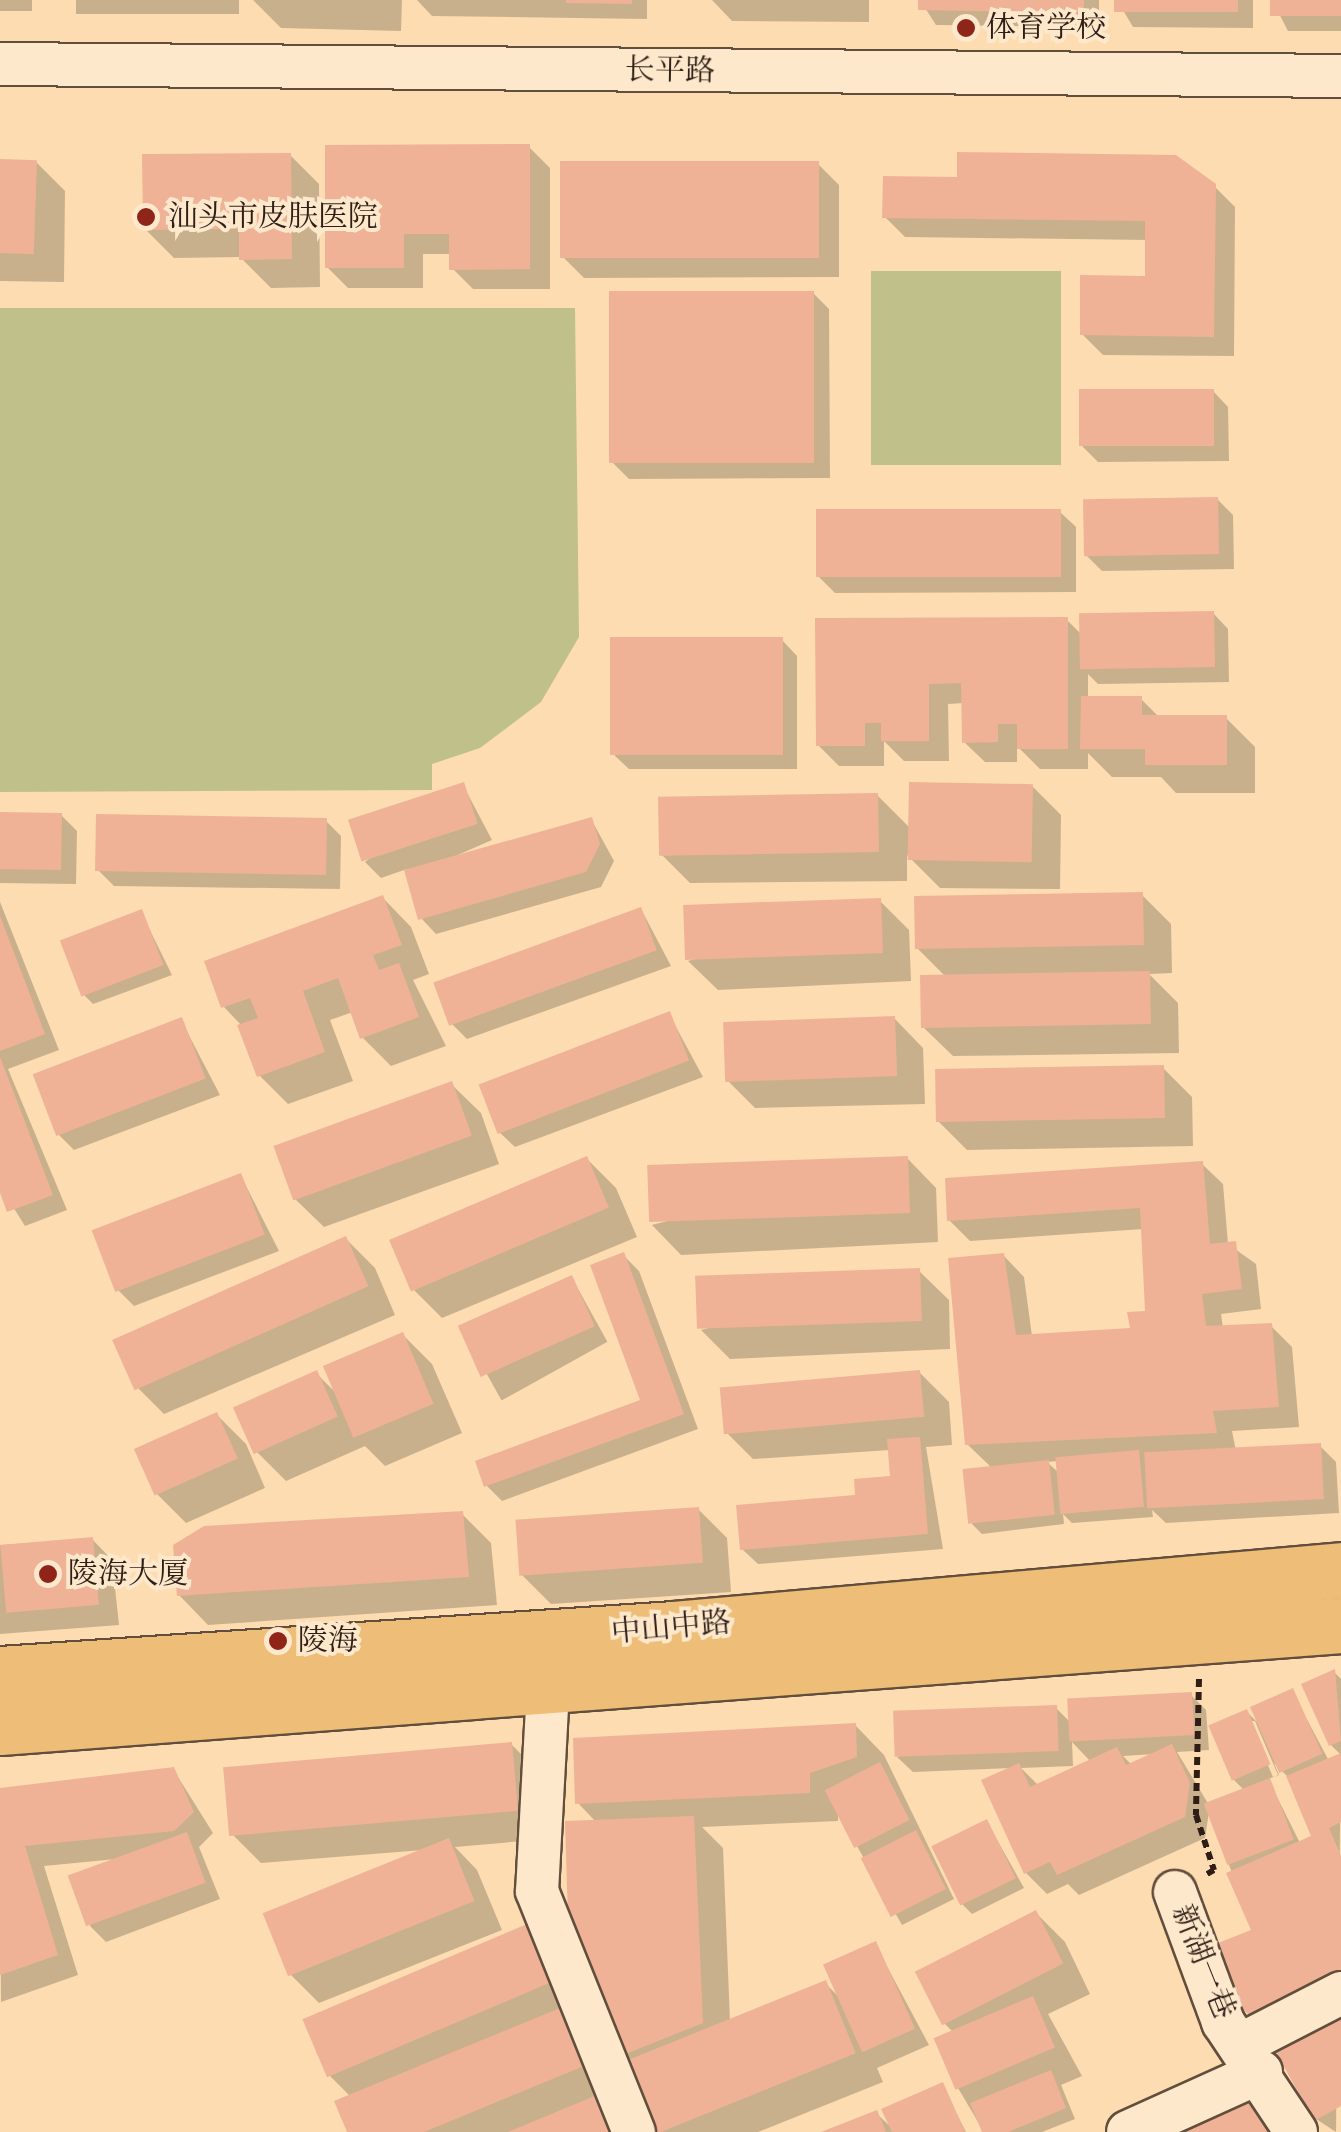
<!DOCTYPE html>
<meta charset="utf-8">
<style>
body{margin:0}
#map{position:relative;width:1341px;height:2132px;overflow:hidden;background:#fcdcb0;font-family:Cardo,"Noto Serif SC",serif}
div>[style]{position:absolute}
.green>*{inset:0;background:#c0c08a;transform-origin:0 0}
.shadow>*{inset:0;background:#0003;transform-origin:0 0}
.building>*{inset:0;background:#f0b296;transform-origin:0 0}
.path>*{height:6px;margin-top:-3px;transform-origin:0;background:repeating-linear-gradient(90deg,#2f1e16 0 8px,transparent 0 13px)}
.roads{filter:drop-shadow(2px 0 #624e3c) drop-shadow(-2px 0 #624e3c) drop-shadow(0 2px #624e3c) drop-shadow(0 -2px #624e3c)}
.minor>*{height:42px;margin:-21px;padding:0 21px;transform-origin:21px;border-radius:21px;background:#fde8cc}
.major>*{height:55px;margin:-27.5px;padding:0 27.5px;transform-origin:27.5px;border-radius:27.5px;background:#eebe78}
.dots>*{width:28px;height:28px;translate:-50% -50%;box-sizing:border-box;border:5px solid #fde8cc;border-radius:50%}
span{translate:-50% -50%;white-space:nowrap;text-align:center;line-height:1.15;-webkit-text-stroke:8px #fde8cc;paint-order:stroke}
.poi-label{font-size:30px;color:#2f1e16}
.left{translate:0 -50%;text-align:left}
.street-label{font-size:30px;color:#2f1e16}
</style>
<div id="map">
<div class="green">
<div style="left:871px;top:271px;width:190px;height:194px"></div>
<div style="clip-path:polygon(0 308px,575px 308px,579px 637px,541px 702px,480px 748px,432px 764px,432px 790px,0 792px)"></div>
</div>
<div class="shadow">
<div style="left:0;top:0;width:32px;height:11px"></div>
<div style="left:76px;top:0;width:163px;height:14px"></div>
<div style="clip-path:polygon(253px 0,402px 0,401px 31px,281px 28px)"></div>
<div style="clip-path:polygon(417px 0,647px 0,647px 19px,432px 16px)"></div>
<div style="clip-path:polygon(712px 0,869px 0,869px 22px,732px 21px)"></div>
<div style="clip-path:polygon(920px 0,1099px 0,1099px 27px,936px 25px)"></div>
<div style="clip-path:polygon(1117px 0,1253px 0,1253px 28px,1133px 27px)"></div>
<div style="clip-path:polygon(1272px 0,1341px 0,1341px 31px,1288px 31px)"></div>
<div style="clip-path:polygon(529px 147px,550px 168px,550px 289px,473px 289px,452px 268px,452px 254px,423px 254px,423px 288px,348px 288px,327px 267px)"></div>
<div style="clip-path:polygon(290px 155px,319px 184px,320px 287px,271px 288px,240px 257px,174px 258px,145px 229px)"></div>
<div style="clip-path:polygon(0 162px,36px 162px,65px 191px,64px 282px,0 281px)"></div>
<div style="clip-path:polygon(818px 164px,839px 185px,839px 277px,584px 278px,563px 257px)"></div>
<div style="clip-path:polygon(959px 180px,1214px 186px,1235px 207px,1234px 356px,1103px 355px,1082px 334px,1147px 278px,1148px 240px,905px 237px,885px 217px)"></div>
<div style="clip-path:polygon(813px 293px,829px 309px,830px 478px,629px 479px,613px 463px)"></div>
<div style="clip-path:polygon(1213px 391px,1228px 407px,1229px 461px,1098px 462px,1082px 446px)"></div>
<div style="clip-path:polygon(1217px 499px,1233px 515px,1234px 569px,1102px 571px,1086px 555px)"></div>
<div style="clip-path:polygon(1060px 512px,1076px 527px,1076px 592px,835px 593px,819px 577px)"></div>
<div style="clip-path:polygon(1213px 613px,1228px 629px,1229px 682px,1098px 684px,1088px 674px,1088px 698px,1141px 699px,1159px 717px,1226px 718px,1255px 747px,1255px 793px,1176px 793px,1161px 777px,1112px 777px,1088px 753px,1088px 769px,1040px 769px,1017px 746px,1017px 762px,985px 762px,964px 742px,964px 703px,948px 704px,949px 761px,904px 761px,884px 741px,884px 766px,839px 766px,818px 745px,818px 620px,1067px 620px,1082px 635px)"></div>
<div style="clip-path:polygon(782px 640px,797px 656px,797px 769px,629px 769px,613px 754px)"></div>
<div style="clip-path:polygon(463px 785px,492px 840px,444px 861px,591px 819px,614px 861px,601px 887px,436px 934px,421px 918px,407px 869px,381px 878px,365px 862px)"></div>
<div style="clip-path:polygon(1032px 786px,1061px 815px,1060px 889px,940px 888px,907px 855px,907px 881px,690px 883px,661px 854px,877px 795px,911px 829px)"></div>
<div style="clip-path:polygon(0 814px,61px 815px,77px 831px,76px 884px,0 883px)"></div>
<div style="clip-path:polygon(325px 820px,341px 836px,340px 889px,114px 886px,98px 870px)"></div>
<div style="clip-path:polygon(1142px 895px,1171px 924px,1172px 973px,1149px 974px,1178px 1003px,1179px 1053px,953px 1056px,923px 1027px,946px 977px,917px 948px)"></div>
<div style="clip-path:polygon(382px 897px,411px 927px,429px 974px,413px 980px,446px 1046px,391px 1066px,362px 1037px,353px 1012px,330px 1020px,353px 1081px,288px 1104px,259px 1075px,242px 1026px,224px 1007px)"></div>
<div style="clip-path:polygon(880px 901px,909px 930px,911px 981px,718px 990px,688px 961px)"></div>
<div style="clip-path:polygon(0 902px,59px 1050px,8px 1069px,67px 1210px,25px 1226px,0 1186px)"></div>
<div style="clip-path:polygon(641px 909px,671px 966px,467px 1039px,451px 1023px)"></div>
<div style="clip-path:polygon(141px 912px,172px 975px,93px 1004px,83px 994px)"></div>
<div style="clip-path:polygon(669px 1014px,703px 1077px,515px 1147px,499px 1132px)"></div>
<div style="clip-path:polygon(894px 1018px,923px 1048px,925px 1104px,755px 1108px,726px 1079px)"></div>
<div style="clip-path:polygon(181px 1020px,220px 1095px,74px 1150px,58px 1134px)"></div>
<div style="clip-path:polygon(1163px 1068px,1192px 1097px,1193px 1146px,967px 1150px,938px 1121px)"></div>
<div style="clip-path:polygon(451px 1084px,481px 1113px,499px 1164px,324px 1227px,294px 1198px)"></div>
<div style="clip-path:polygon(907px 1158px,936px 1188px,938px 1242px,681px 1255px,652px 1225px)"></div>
<div style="clip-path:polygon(587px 1159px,616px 1188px,637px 1237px,442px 1318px,413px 1289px)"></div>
<div style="clip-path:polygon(evenodd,1202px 1164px,1223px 1184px,1228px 1244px,1256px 1264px,1261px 1309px,1221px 1314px,1223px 1328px,1271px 1326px,1292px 1347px,1299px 1427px,1232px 1431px,1236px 1451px,1320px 1446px,1336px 1462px,1339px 1513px,1166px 1523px,1152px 1510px,1153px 1517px,1072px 1523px,1063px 1514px,1064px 1524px,982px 1534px,972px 1524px,993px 1469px,967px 1444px,1004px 1256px,1024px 1277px,1032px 1336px,1133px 1330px,1148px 1313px,1143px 1229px,970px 1241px,949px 1220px,1202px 1164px,1058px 1461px,1059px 1473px,1047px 1462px,1058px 1461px)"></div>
<div style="clip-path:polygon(241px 1176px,279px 1251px,134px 1306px,118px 1290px)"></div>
<div style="clip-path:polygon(346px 1239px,375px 1268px,395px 1315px,164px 1414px,135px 1385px)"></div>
<div style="clip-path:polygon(623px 1255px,639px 1271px,698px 1429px,502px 1501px,486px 1485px,644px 1402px)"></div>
<div style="clip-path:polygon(919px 1271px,949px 1300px,950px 1349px,730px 1359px,701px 1330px)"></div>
<div style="left:572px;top:1278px;width:73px;height:121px;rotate:61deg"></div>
<div style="clip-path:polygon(403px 1335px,432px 1364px,462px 1433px,385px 1466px,365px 1446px,286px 1481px,257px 1452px,316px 1373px,337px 1394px)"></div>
<div style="clip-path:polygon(919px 1372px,949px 1402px,952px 1445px,926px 1447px,943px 1549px,758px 1564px,742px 1549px,893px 1479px,890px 1450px,753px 1459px,724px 1430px)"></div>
<div style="clip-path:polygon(217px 1415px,246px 1444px,265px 1488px,186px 1523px,157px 1494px)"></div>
<div style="clip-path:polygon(698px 1509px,727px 1538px,731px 1592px,551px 1604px,522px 1575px)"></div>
<div style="clip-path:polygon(462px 1514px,491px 1543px,497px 1605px,208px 1625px,179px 1595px)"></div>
<div style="clip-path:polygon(92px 1539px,112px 1560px,119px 1625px,0 1634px,0 1545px)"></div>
<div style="clip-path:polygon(1334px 1672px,1341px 1679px,1341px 1755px,1331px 1745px)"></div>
<div style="clip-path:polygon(evenodd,1292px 1691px,1329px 1761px,1341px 1755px,1336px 2132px,1316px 2119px,1275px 2046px,1254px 1931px,1209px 1812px,1205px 1838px,1079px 1895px,1068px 1884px,1047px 1894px,1026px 1873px,984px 1782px,1012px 1768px,913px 1772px,897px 1757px,1056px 1708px,1071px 1723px,1191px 1695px,1206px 1710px,1209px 1750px,1177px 1752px,1209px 1805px,1245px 1791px,1233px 1779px,1247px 1712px,1262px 1727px,1292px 1691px,1249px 1721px,1255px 1721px,1278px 1775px,1273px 1777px,1249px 1721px,1292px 1691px,1072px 1742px,1091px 1762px,1039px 1786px,1021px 1768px,1073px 1766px,1072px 1742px,1292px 1691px,1155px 1754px,1132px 1765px,1123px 1756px,1155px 1754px,1292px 1691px,1274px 1763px,1289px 1778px,1316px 1836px,1300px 1843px,1268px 1779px,1279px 1775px,1274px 1763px)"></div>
<div style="clip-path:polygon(855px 1725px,884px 1755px,954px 1899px,902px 1925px,838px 1813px,838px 1821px,702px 1827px,723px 1848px,730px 2021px,825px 1983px,840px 1998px,875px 1944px,929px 2045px,877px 2068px,883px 2082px,758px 2132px,654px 2132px,626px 2054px,597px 1823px,578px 1803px)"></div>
<div style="clip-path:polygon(511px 1744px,540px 1773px,546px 1839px,455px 1847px,477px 1870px,502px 1930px,319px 2003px,290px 1974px,423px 1850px,261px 1863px,232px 1834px)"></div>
<div style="clip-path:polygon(173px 1769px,213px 1833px,199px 1847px,220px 1899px,106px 1942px,90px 1926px,116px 1859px,44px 1866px,78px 1975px,1px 2002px,0 1791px)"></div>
<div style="clip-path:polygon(987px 1822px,1024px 1888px,972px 1914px,962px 1904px)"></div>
<div style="clip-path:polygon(1036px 1913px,1065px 1942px,1090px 1994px,1048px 2014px,1082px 2076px,1061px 2085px,1075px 2119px,1042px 2132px,984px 2132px,958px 2088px,953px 2032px,943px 2022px)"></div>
<div style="clip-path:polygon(527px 1927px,556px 1956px,627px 2132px,349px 2132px,351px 2097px,328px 2074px)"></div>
<div style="clip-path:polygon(942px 2085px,966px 2132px,827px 2132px,876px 2113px,893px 2129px)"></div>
</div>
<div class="building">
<div style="clip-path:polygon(566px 0,632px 0,632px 4px,566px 3px)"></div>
<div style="clip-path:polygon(918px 0,1084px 0,1084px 13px,918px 10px)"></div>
<div style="left:1114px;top:0;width:124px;height:12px"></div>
<div style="left:1270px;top:0;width:71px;height:16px"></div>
<div style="clip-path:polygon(530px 144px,530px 269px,449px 270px,449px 234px,404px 234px,404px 268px,325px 268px,325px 145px)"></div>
<div style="clip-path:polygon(957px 152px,1176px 155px,1216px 184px,1214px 337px,1080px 335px,1080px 275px,1145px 276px,1145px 221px,882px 218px,883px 176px,957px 177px)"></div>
<div style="clip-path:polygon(291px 153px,292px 259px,239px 260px,239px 229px,143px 230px,142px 154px)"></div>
<div style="left:0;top:159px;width:37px;height:94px;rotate:2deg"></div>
<div style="left:819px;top:161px;width:97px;height:259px;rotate:90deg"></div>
<div style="left:814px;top:291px;width:172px;height:205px;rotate:90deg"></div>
<div style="left:1214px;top:389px;width:57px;height:135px;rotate:90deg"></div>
<div style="left:1218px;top:497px;width:57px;height:135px;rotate:89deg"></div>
<div style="left:1061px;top:509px;width:68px;height:245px;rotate:90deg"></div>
<div style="left:1214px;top:611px;width:56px;height:135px;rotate:89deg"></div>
<div style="clip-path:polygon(1068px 617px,1068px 749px,1017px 749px,1017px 724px,998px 724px,998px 742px,962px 743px,961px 683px,929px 684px,929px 741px,881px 741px,881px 723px,865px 723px,865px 746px,816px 746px,815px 618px)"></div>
<div style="left:610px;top:637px;width:173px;height:118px"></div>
<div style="clip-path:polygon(1081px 696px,1142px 696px,1142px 715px,1227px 715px,1227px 765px,1145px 765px,1145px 749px,1080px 749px)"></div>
<div style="left:464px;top:782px;width:44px;height:122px;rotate:72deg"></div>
<div style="left:909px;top:782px;width:124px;height:78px;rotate:1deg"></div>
<div style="left:878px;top:793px;width:59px;height:220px;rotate:89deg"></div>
<div style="left:0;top:812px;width:62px;height:57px;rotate:1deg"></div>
<div style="left:96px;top:814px;width:231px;height:57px;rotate:1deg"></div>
<div style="clip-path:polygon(592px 817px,600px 844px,586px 872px,418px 920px,404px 870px)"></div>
<div style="left:1143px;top:892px;width:53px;height:229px;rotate:89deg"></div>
<div style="clip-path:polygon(383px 895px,402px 945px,373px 955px,379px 970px,399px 963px,419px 1017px,360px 1039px,338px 978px,303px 991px,325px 1052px,257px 1077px,237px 1025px,258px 1018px,250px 998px,221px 1008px,204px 961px)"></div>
<div style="left:881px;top:898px;width:55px;height:198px;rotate:88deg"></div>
<div style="left:641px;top:907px;width:46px;height:221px;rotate:70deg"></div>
<div style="left:142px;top:909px;width:60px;height:88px;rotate:69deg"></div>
<div style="clip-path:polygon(0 916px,45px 1034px,0 1051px)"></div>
<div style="left:1150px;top:971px;width:53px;height:230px;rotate:89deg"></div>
<div style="left:670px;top:1011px;width:53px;height:205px;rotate:69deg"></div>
<div style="left:895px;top:1016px;width:60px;height:172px;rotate:88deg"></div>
<div style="left:182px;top:1017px;width:66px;height:160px;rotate:69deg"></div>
<div style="clip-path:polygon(0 1057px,53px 1195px,7px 1212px,0 1193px)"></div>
<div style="left:1164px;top:1065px;width:53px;height:229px;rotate:89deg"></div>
<div style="left:452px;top:1081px;width:58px;height:190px;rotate:70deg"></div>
<div style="left:587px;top:1156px;width:56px;height:215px;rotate:67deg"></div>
<div style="left:908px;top:1156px;width:57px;height:261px;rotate:88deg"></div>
<div style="clip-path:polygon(1203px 1161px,1210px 1244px,1236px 1241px,1242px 1289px,1202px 1294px,1206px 1326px,1272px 1323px,1279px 1407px,1213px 1411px,1217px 1433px,965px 1445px,948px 1258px,1004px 1253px,1016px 1335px,1130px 1328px,1127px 1312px,1145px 1311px,1140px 1208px,947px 1221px,945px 1178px)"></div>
<div style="left:241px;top:1173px;width:66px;height:160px;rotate:69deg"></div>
<div style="left:346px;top:1236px;width:55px;height:256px;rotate:66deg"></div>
<div style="clip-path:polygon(624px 1252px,684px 1414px,484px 1487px,475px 1461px,640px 1400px,590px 1265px)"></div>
<div style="left:920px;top:1268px;width:53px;height:225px;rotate:88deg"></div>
<div style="left:572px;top:1275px;width:56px;height:125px;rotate:66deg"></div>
<div style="left:403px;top:1332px;width:78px;height:87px;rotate:67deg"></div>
<div style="left:317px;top:1370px;width:51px;height:92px;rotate:66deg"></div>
<div style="left:920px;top:1370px;width:47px;height:201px;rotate:85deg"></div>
<div style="left:217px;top:1412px;width:51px;height:91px;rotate:66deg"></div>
<div style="clip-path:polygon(920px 1437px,928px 1534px,740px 1550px,736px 1505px,855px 1495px,854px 1479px,890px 1476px,887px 1439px)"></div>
<div style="left:1321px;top:1443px;width:56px;height:177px;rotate:87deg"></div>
<div style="left:1139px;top:1450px;width:57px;height:84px;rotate:85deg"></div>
<div style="left:1049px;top:1460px;width:55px;height:87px;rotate:84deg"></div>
<div style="left:699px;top:1507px;width:56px;height:184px;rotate:86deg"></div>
<div style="clip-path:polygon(463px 1511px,469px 1577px,177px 1596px,173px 1545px,204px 1526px)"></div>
<div style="left:93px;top:1537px;width:68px;height:93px;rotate:85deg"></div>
<div style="clip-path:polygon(1335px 1669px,1341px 1741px,1329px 1746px,1301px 1684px)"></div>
<div style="left:1293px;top:1688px;width:72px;height:47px;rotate:66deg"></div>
<div style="left:1192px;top:1692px;width:43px;height:125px;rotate:87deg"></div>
<div style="left:1057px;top:1705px;width:46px;height:164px;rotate:88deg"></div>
<div style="left:1247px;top:1709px;width:60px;height:42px;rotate:67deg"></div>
<div style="clip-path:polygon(856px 1723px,857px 1757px,810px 1773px,810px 1793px,575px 1804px,573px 1738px)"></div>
<div style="left:512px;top:1742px;width:69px;height:290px;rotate:85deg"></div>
<div style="clip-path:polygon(1172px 1744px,1190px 1783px,1185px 1817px,1057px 1875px,1050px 1862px,1024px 1874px,981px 1780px,1019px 1763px,1030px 1787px,1117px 1747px,1126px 1765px)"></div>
<div style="clip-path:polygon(1341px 1753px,1341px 1822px,1329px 1828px,1341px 1856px,1341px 1982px,1255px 2019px,1221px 1993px,1203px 1949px,1251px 1930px,1226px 1873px,1311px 1836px,1286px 1776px)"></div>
<div style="left:880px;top:1762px;width:65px;height:62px;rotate:63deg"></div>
<div style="clip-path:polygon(174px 1767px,194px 1812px,174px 1831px,25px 1846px,58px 1955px,0 1975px,0 1788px)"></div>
<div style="left:1270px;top:1778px;width:66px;height:71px;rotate:69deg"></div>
<div style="clip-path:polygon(694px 1816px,703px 2023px,623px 2055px,568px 1919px,565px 1821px)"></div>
<div style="left:987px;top:1819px;width:66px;height:62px;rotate:64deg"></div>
<div style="left:916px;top:1830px;width:66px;height:62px;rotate:63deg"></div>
<div style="left:187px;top:1832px;width:54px;height:127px;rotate:70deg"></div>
<div style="left:449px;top:1838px;width:68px;height:201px;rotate:68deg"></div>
<div style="left:1036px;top:1910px;width:60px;height:136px;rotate:63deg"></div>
<div style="left:527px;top:1924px;width:63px;height:244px;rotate:67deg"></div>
<div style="left:876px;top:1941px;width:96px;height:58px;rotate:66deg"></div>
<div style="left:826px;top:1980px;width:79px;height:220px;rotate:68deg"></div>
<div style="left:1033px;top:1996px;width:56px;height:108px;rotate:67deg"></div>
<div style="clip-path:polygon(1341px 2007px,1341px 2106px,1314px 2121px,1272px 2045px)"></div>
<div style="clip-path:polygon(560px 2008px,584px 2066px,424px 2132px,347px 2132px,334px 2101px)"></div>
<div style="clip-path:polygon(1051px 2070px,1066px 2108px,1008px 2132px,982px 2132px,970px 2103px)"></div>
<div style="clip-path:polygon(943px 2082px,965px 2132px,892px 2132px,881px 2109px)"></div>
<div style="clip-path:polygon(597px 2095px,612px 2132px,508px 2132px)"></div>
<div style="clip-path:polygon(1248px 2095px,1268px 2132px,1180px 2132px)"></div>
<div style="clip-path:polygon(877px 2110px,886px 2132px,821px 2132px)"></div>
</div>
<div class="path">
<div style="left:1199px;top:1679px;width:136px;rotate:91.3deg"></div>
<div style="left:1196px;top:1815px;width:58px;rotate:71.9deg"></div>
<div style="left:1214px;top:1870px;width:8px;rotate:150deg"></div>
</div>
<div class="roads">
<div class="minor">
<div style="left:0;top:64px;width:1341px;rotate:0.51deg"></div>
<div style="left:548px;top:1689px;width:202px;rotate:93.1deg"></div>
<div style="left:537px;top:1891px;width:260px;rotate:68.1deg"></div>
<div style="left:1175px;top:1892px;width:139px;rotate:69.7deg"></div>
<div style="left:1223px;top:2022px;width:132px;rotate:56.4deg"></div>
<div style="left:1240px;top:2045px;width:114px;rotate:-27.2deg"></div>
<div style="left:1128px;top:2132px;width:146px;rotate:-24.3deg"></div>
</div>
<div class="major">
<div style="left:0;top:1674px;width:676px;rotate:-3.82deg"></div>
<div style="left:674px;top:1629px;width:670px;rotate:-5.05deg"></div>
<div style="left:0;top:1727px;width:1345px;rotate:-4.35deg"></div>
</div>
</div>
<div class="dots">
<div style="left:966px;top:28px;background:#8f2418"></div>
<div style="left:146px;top:217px;background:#8f2418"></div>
<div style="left:48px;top:1574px;background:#8f2418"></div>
<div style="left:278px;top:1641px;background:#8f2418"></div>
</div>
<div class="poi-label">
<span class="left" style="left:986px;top:28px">体育学校</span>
<span class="left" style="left:168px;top:217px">汕头市皮肤医院</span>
<span class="left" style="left:68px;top:1574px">陵海大厦</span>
<span class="left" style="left:298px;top:1641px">陵海</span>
</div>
<div class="street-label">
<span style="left:670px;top:71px;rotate:1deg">长平路</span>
<span style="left:671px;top:1628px;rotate:-5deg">中山中路</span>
<span style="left:1203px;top:1962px;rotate:68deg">新湖一巷</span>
</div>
</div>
